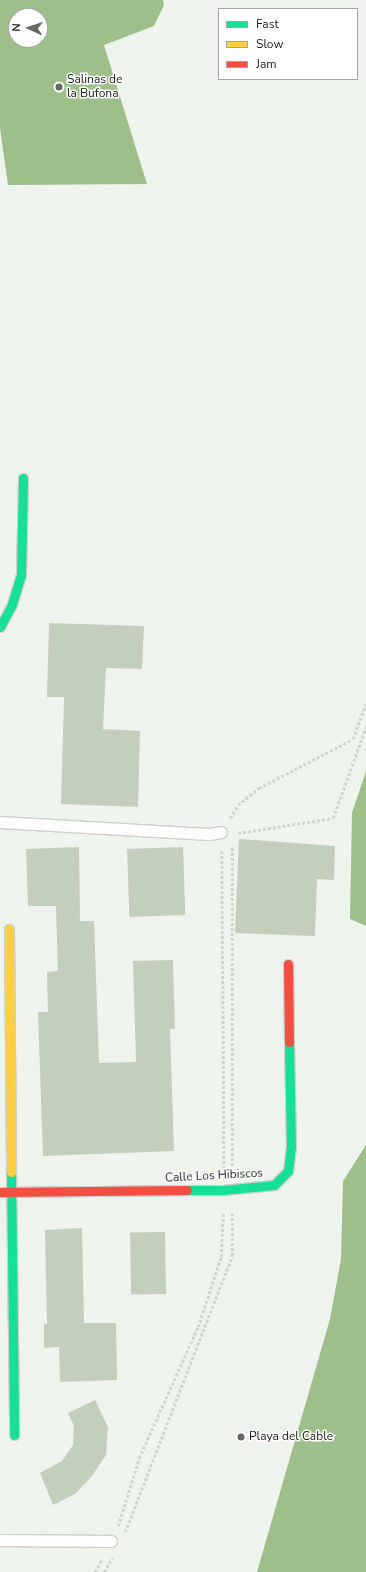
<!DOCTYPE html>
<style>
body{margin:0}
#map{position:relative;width:366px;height:1572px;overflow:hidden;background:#eff3ed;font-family:"Nunito Sans",sans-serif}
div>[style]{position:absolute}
.water>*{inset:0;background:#9ebe8a}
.building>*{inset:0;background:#c3cebd;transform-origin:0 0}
.path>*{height:2.5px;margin-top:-1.25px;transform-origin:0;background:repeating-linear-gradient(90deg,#d2d4d2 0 3px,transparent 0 5px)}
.roads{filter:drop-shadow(1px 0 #cdd0cc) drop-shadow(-1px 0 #cdd0cc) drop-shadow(0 1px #cdd0cc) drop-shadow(0 -1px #cdd0cc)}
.lane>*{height:11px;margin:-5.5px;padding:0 5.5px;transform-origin:5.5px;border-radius:5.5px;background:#fdfdfc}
.fast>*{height:9px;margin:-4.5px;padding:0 4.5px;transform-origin:4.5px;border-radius:4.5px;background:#16e098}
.slow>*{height:9px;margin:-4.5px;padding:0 4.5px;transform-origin:4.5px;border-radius:4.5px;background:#ffcf43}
.jam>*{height:9px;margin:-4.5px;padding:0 4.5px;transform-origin:4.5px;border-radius:4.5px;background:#f24e42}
.dots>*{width:11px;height:11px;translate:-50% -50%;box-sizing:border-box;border:2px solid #fff;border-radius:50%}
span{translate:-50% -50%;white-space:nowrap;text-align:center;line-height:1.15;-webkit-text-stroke:3px #fff;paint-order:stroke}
.poi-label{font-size:12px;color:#1a1d19}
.left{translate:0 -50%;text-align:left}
.street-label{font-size:12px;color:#1a1d19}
.legend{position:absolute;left:218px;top:8px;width:140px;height:72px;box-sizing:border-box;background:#fff;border:1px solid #a3a5a3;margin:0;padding:5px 7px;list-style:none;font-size:12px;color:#1a1d19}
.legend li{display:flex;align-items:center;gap:8px;height:20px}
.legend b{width:20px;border:1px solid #a3a5a3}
.north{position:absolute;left:8px;top:8px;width:40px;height:40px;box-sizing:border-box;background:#fff;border:1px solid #a3a5a3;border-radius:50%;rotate:273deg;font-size:11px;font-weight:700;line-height:16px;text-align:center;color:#1a1d19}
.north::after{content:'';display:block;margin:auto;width:14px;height:18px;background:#656863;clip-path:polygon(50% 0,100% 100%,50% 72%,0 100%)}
</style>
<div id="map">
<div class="water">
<div style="clip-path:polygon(evenodd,0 0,163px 0,164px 5px,154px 26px,104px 45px,147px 184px,8px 185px,0 128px,0 0,16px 16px,40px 16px,40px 40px,16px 40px,16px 16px)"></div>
<div style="clip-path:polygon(366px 771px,366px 926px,350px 919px,352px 813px)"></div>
<div style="clip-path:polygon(366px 1145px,366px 1572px,257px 1572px,330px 1319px,341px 1259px,343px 1181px)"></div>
</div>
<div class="building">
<div style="clip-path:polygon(49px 623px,144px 626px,142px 669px,106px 668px,103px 729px,140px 731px,138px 807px,61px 804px,64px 697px,47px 697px)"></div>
<div style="clip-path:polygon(239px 839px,335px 846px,334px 880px,317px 879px,315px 936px,235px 933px)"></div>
<div style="clip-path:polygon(79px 847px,80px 921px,94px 921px,99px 1063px,136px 1062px,133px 961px,173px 960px,175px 1029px,170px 1029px,174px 1151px,43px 1156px,38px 1012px,48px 1012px,47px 972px,58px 971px,56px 906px,28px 906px,26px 849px)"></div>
<div style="left:183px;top:847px;width:68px;height:56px;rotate:88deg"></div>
<div style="clip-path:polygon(82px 1228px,84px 1323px,116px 1323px,117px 1380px,60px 1382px,59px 1347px,44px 1348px,44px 1324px,47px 1324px,45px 1230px)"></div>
<div style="left:165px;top:1232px;width:62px;height:35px;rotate:89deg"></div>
<div style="clip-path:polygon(95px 1400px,108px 1427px,106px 1455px,92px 1476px,75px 1494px,53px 1505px,40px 1473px,62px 1461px,73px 1445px,74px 1426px,68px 1413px)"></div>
</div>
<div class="path">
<div style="left:230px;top:818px;width:15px;rotate:-58deg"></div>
<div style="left:238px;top:805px;width:27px;rotate:-39deg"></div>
<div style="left:259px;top:788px;width:106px;rotate:-27.5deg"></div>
<div style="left:353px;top:739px;width:37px;rotate:-70deg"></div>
<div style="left:238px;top:833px;width:96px;rotate:-9deg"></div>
<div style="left:333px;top:818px;width:97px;rotate:-70.1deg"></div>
<div style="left:222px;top:851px;width:317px;rotate:89.6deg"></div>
<div style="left:232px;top:1166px;width:321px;rotate:-90deg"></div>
<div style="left:118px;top:1526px;width:71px;rotate:-72.8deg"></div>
<div style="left:139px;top:1458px;width:144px;rotate:-65.8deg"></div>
<div style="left:198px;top:1327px;width:74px;rotate:-71.8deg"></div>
<div style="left:221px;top:1257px;width:44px;rotate:-87.4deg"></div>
<div style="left:125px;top:1532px;width:296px;rotate:-68.8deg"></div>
<div style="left:232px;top:1256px;width:43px;rotate:-90deg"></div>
<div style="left:95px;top:1572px;width:15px;rotate:-62deg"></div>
<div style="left:104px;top:1572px;width:16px;rotate:-60deg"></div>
</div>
<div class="roads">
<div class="lane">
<div style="left:0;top:822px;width:209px;rotate:3.3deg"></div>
<div style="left:209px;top:834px;width:12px;rotate:-9deg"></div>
<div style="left:0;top:1540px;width:111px;rotate:0.5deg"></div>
</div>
<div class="fast">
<div style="left:0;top:627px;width:26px;rotate:-62deg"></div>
<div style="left:12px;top:604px;width:30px;rotate:-73deg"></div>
<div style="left:21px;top:575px;width:97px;rotate:-88.8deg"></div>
<div style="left:11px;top:1172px;width:263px;rotate:89.3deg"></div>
<div style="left:187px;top:1190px;width:36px"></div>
<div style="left:223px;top:1190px;width:51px;rotate:-5.6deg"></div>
<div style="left:274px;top:1185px;width:20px;rotate:-45deg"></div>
<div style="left:288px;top:1171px;width:24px;rotate:-83deg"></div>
<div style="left:291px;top:1147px;width:105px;rotate:-91.1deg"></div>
</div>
<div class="slow">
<div style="left:9px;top:929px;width:243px;rotate:89.5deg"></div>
</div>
<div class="jam">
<div style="left:288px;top:964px;width:78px;rotate:89.3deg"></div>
<div style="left:0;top:1192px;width:187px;rotate:-0.6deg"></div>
</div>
</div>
<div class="dots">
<div style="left:59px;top:87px;background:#656863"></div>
<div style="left:241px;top:1437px;background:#656863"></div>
</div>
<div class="poi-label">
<span class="left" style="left:67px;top:87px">Salinas de<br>la Bufona</span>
<span class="left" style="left:249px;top:1437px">Playa del Cable</span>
</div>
<div class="street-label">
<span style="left:214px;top:1176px;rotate:-3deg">Calle Los Hibiscos</span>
</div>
<ul class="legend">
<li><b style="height:5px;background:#16e098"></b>Fast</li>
<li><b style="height:5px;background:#ffcf43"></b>Slow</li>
<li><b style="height:5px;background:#f24e42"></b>Jam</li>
</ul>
<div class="north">N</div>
</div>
